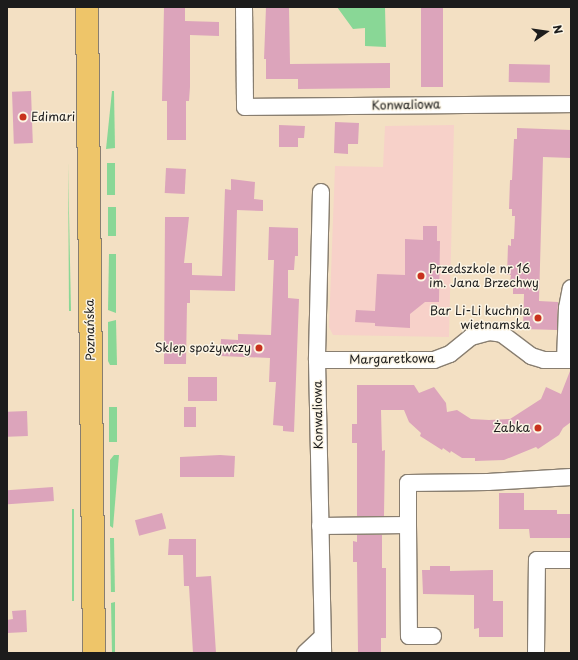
<!DOCTYPE html>
<meta charset="utf-8">
<style>
body{margin:0}
#map{position:relative;width:578px;height:660px;overflow:hidden;background:#f3e0c3;font-family:"Playpen Sans",sans-serif}
div>[style]{position:absolute}
.built>*{inset:0;background:#f7d1c9}
.green>*{inset:0;background:#89d796;transform-origin:0 0}
.building>*{inset:0;background:#dca4bb;transform-origin:0 0}
.roads{filter:drop-shadow(1px 0 #887e70) drop-shadow(-1px 0 #887e70) drop-shadow(0 1px #887e70) drop-shadow(0 -1px #887e70)}
.street>*{height:16px;margin:-8px;padding:0 8px;transform-origin:8px;border-radius:8px;background:#fff}
.primary>*{height:22px;margin:-11px;padding:0 11px;transform-origin:11px;border-radius:11px;background:#eec569}
.dots>*{width:11px;height:11px;translate:-50% -50%;box-sizing:border-box;border:2px solid #fcf5e5;border-radius:50%}
span{translate:-50% -50%;white-space:nowrap;text-align:center;line-height:1.15;-webkit-text-stroke:3px #fcf5e5;paint-order:stroke}
.street-label{font-size:12px;color:#1c1c1c}
.poi-label{font-size:12px;color:#1c1c1c}
.left{translate:0 -50%;text-align:left}
.right{translate:-100% -50%;text-align:right}
.frame{position:absolute;inset:0;border:8px solid #1c1c1c;pointer-events:none}
.north{position:absolute;left:526px;top:12px;width:40px;height:40px;-webkit-text-stroke:3px #fcf5e5;paint-order:stroke;rotate:77deg;font-size:11px;font-weight:700;line-height:16px;text-align:center;color:#1c1c1c}
.north::after{content:'';display:block;margin:auto;width:14px;height:18px;background:#1c1c1c;clip-path:polygon(50% 0,100% 100%,50% 72%,0 100%)}
</style>
<div id="map">
<div class="built">
<div style="clip-path:polygon(454px 125px,449px 337px,333px 335px,329px 327px,335px 166px,383px 167px,385px 126px)"></div>
</div>
<div class="green">
<div style="clip-path:polygon(337px 7px,385px 7px,386px 47px,365px 46px,365px 28px,353px 29px)"></div>
<div style="clip-path:polygon(112px 91px,114px 91px,115px 148px,106px 149px)"></div>
<div style="clip-path:polygon(68px 163px,71px 311px,69px 311px)"></div>
<div style="left:107px;top:163px;width:8px;height:32px"></div>
<div style="left:108px;top:207px;width:8px;height:29px"></div>
<div style="clip-path:polygon(109px 254px,116px 254px,116px 313px,108px 310px)"></div>
<div style="clip-path:polygon(116px 320px,117px 365px,110px 365px,108px 361px,108px 322px)"></div>
<div style="left:109px;top:407px;width:8px;height:35px"></div>
<div style="clip-path:polygon(114px 455px,119px 455px,113px 528px,110px 526px,110px 460px)"></div>
<div style="left:72px;top:509px;width:2px;height:92px"></div>
<div style="left:114px;top:538px;width:54px;height:4px;rotate:89deg"></div>
<div style="clip-path:polygon(115px 602px,115px 653px,112px 653px,111px 603px)"></div>
</div>
<div class="building">
<div style="clip-path:polygon(164px 7px,185px 7px,185px 21px,219px 22px,219px 36px,190px 35px,190px 87px,189px 101px,186px 101px,186px 140px,167px 140px,167px 101px,162px 101px)"></div>
<div style="clip-path:polygon(266px 7px,289px 7px,290px 64px,390px 63px,390px 88px,298px 89px,298px 79px,266px 79px,266px 59px,264px 59px)"></div>
<div style="left:421px;top:7px;width:22px;height:80px"></div>
<div style="left:509px;top:64px;width:41px;height:18px;rotate:1deg"></div>
<div style="left:31px;top:91px;width:52px;height:19px;rotate:88deg"></div>
<div style="clip-path:polygon(335px 122px,359px 123px,358px 144px,348px 144px,348px 154px,334px 153px)"></div>
<div style="clip-path:polygon(279px 125px,305px 126px,304px 138px,298px 138px,298px 147px,279px 147px)"></div>
<div style="clip-path:polygon(517px 128px,571px 130px,571px 158px,543px 157px,539px 301px,558px 302px,557px 330px,523px 329px,524px 294px,513px 294px,513px 282px,510px 281px,511px 275px,507px 275px,508px 245px,511px 246px,511px 239px,514px 239px,515px 216px,512px 216px,512px 209px,509px 209px,510px 180px,512px 180px,514px 139px,517px 139px)"></div>
<div style="left:166px;top:168px;width:20px;height:25px;rotate:3deg"></div>
<div style="clip-path:polygon(231px 179px,255px 182px,254px 199px,263px 200px,263px 211px,237px 210px,235px 291px,190px 290px,190px 303px,187px 303px,186px 364px,164px 364px,165px 217px,189px 217px,184px 263px,192px 263px,192px 275px,222px 276px,225px 189px,231px 190px)"></div>
<div style="clip-path:polygon(423px 226px,437px 226px,437px 241px,440px 241px,439px 302px,425px 302px,410px 314px,410px 328px,375px 326px,375px 323px,355px 322px,356px 310px,375px 311px,377px 274px,405px 275px,405px 239px,423px 240px)"></div>
<div style="clip-path:polygon(269px 227px,298px 228px,298px 256px,295px 256px,294px 270px,288px 270px,288px 298px,299px 299px,294px 432px,283px 431px,283px 426px,273px 425px,276px 382px,269px 382px,270px 358px,220px 356px,221px 339px,238px 340px,238px 334px,271px 335px,274px 260px,268px 260px)"></div>
<div style="clip-path:polygon(570px 371px,571px 422px,563px 428px,559px 435px,538px 449px,536px 447px,504px 460px,475px 461px,475px 458px,462px 458px,451px 451px,450px 453px,443px 448px,442px 450px,420px 436px,421px 433px,409px 422px,404px 410px,381px 410px,382px 451px,385px 450px,384px 516px,357px 516px,357px 443px,352px 443px,352px 424px,357px 424px,357px 385px,414px 385px,419px 393px,434px 387px,446px 403px,447px 412px,457px 410px,471px 419px,489px 420px,510px 419px,541px 399px,546px 387px,561px 394px)"></div>
<div style="left:188px;top:377px;width:29px;height:24px"></div>
<div style="left:184px;top:407px;width:12px;height:20px"></div>
<div style="left:27px;top:411px;width:25px;height:20px;rotate:88deg"></div>
<div style="clip-path:polygon(220px 455px,235px 456px,234px 477px,180px 477px,180px 457px)"></div>
<div style="left:53px;top:487px;width:14px;height:46px;rotate:86deg"></div>
<div style="clip-path:polygon(499px 493px,524px 493px,524px 510px,557px 510px,557px 514px,571px 514px,571px 538px,530px 538px,529px 529px,499px 529px)"></div>
<div style="left:162px;top:513px;width:16px;height:28px;rotate:75deg"></div>
<div style="clip-path:polygon(357px 535px,382px 535px,382px 568px,386px 568px,386px 638px,381px 638px,381px 653px,358px 653px,357px 562px,353px 562px,353px 541px,357px 542px)"></div>
<div style="clip-path:polygon(169px 539px,196px 539px,196px 577px,211px 576px,216px 653px,193px 653px,189px 586px,184px 586px,183px 555px,168px 555px)"></div>
<div style="clip-path:polygon(430px 566px,450px 566px,450px 571px,493px 570px,493px 601px,503px 601px,503px 637px,479px 637px,479px 628px,474px 629px,474px 595px,423px 594px,422px 570px,430px 570px)"></div>
<div style="clip-path:polygon(26px 610px,27px 632px,7px 633px,7px 620px,13px 619px,12px 611px)"></div>
</div>
<div class="roads">
<div class="street">
<div style="left:244px;top:7px;width:100px;rotate:89.4deg"></div>
<div style="left:245px;top:107px;width:326px;rotate:-0.5deg"></div>
<div style="left:321px;top:192px;width:168px;rotate:91.4deg"></div>
<div style="left:317px;top:360px;width:293px;rotate:88.8deg"></div>
<div style="left:317px;top:360px;width:117px"></div>
<div style="left:434px;top:360px;width:17px;rotate:-21deg"></div>
<div style="left:450px;top:354px;width:27px;rotate:-39deg"></div>
<div style="left:471px;top:337px;width:20px;rotate:-15deg"></div>
<div style="left:490px;top:332px;width:12px;rotate:9deg"></div>
<div style="left:502px;top:334px;width:36px;rotate:37deg"></div>
<div style="left:531px;top:356px;width:14px;rotate:17deg"></div>
<div style="left:544px;top:360px;width:27px"></div>
<div style="left:565px;top:360px;width:52px;rotate:-87.8deg"></div>
<div style="left:567px;top:308px;width:20px;rotate:-79deg"></div>
<div style="left:408px;top:525px;width:111px;rotate:89.5deg"></div>
<div style="left:409px;top:636px;width:24px"></div>
<div style="left:320px;top:526px;width:88px;rotate:-0.7deg"></div>
<div style="left:408px;top:525px;width:42px;rotate:-90deg"></div>
<div style="left:408px;top:483px;width:80px;rotate:-0.7deg"></div>
<div style="left:488px;top:482px;width:83px;rotate:-3.4deg"></div>
<div style="left:305px;top:653px;width:23px;rotate:-43deg"></div>
<div style="left:536px;top:653px;width:93px;rotate:-89.4deg"></div>
<div style="left:537px;top:560px;width:34px"></div>
</div>
<div class="primary">
<div style="left:87px;top:7px;width:646px;rotate:89.38deg"></div>
</div>
</div>
<div class="dots">
<div style="left:23px;top:117px;background:#c8321e"></div>
<div style="left:421px;top:276px;background:#c8321e"></div>
<div style="left:538px;top:318px;background:#c8321e"></div>
<div style="left:259px;top:348px;background:#c8321e"></div>
<div style="left:538px;top:428px;background:#c8321e"></div>
</div>
<div class="street-label">
<span style="left:406px;top:105px;rotate:-1deg">Konwaliowa</span>
<span style="left:90px;top:330px;rotate:-91deg">Poznańska</span>
<span style="left:392px;top:359px;rotate:-1deg">Margaretkowa</span>
<span style="left:318px;top:415px;rotate:-91deg">Konwaliowa</span>
</div>
<div class="poi-label">
<span class="left" style="left:31px;top:117px">Edimari</span>
<span class="left" style="left:429px;top:276px">Przedszkole nr 16<br>im. Jana Brzechwy</span>
<span class="right" style="left:530px;top:318px">Bar Li-Li kuchnia<br>wietnamska</span>
<span class="right" style="left:251px;top:348px">Sklep spożywczy</span>
<span class="right" style="left:530px;top:428px">Żabka</span>
</div>
<div class="frame"></div>
<div class="north">N</div>
</div>
